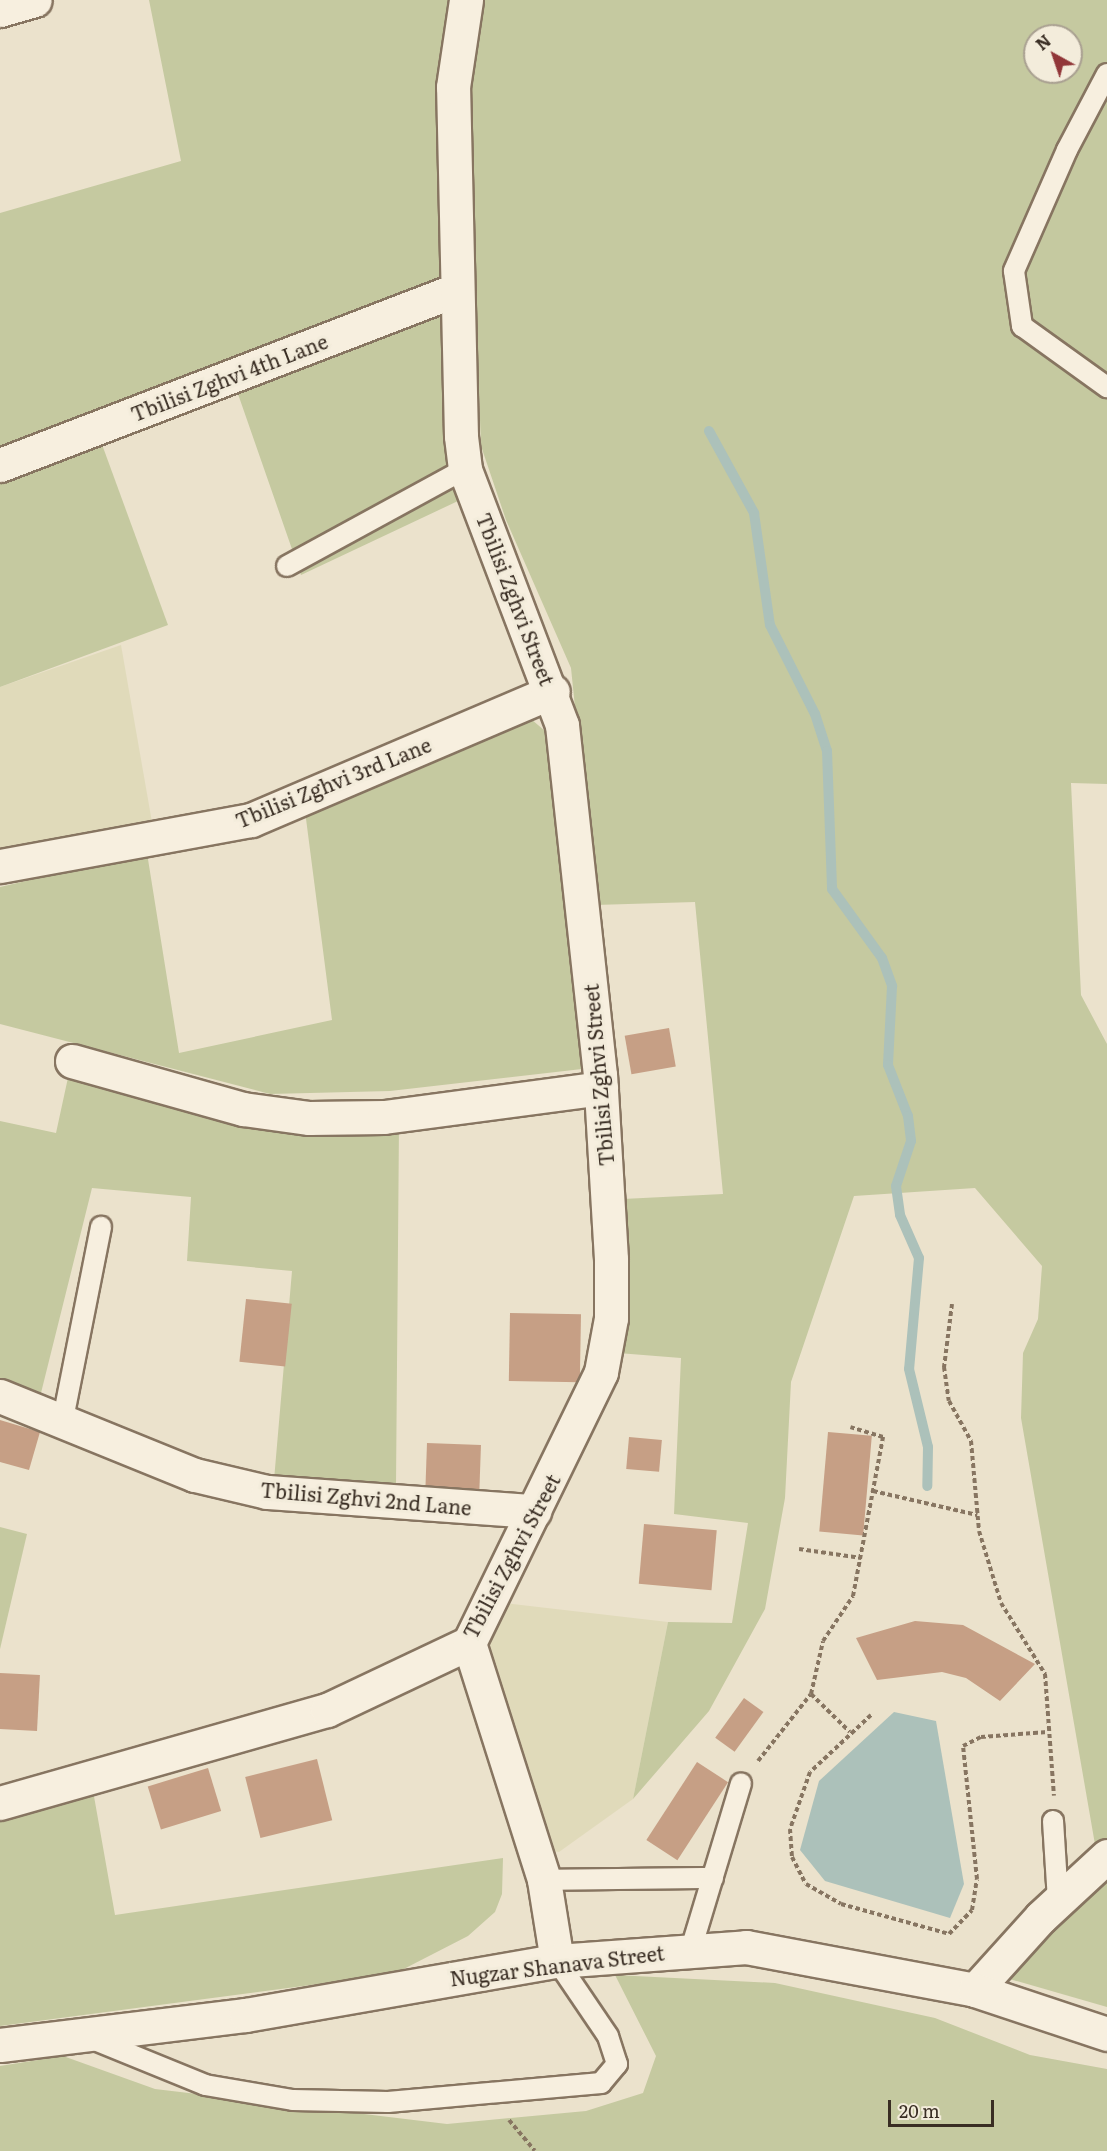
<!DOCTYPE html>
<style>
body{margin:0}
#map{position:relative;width:1107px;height:2151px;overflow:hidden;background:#ebe2cc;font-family:Literata,serif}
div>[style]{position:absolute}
.farmland>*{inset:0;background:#e0daba}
.green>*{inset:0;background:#c5c9a0}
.water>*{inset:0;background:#acc1ba}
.stream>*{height:10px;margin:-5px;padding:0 5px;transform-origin:5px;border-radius:5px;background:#acc1ba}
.building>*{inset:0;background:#c69f85;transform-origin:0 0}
.path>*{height:4px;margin-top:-2px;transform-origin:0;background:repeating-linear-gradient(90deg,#877561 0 4.5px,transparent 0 7.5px)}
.roads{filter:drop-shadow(2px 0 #877561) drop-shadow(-2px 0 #877561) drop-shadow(0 2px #877561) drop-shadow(0 -2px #877561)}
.lane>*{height:20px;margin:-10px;padding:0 10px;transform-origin:10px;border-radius:10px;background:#f7efdf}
.street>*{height:33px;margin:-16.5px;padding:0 16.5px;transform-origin:16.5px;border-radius:16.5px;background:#f7efdf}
.secondary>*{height:33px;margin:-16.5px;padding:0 16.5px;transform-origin:16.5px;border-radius:16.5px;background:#f7efdf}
span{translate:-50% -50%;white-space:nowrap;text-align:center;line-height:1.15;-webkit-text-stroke:6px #f3ecdb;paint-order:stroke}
.street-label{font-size:20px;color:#392d23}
.north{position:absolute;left:1023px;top:24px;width:60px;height:60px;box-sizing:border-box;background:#f3ecdb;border:2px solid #a9a091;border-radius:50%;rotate:320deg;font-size:16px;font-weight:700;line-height:24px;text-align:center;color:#392d23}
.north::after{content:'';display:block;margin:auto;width:21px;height:27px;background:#913638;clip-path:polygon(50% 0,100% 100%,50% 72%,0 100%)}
.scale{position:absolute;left:888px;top:2100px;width:106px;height:27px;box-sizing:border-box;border:3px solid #392d23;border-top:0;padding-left:8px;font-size:18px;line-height:21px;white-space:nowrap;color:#392d23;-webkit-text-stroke:4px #f3ecdb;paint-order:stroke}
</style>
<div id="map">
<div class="farmland">
<div style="clip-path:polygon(121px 645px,153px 828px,0 853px,0 687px)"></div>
<div style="clip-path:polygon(503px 1603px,668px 1622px,633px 1799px,559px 1852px,548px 1850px,484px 1659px)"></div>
</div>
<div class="green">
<div style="clip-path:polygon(149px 0,451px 0,444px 283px,0 450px,0 213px,181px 161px)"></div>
<div style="clip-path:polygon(evenodd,479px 0,1107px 0,1107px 784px,1071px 783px,1081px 995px,1107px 1044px,1107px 1848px,1097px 1856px,1021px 1418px,1023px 1353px,1038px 1319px,1042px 1266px,975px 1188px,854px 1196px,791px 1382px,785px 1498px,765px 1609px,709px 1711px,633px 1799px,668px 1622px,732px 1623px,748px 1523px,674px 1514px,681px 1358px,618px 1353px,623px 1199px,723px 1194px,695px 902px,595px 905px,571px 668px,506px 520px,481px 446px,468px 103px,479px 0,1035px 36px,1071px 36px,1071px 72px,1035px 72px,1035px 36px)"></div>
<div style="clip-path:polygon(433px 311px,448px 316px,449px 468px,458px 501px,301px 575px,238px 394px)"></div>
<div style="clip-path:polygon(100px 439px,168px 625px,0 687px,0 477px)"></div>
<div style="clip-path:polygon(513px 719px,531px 719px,552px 737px,582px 1069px,390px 1091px,270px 1094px,0 1024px,0 887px,147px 853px,179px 1053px,332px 1020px,305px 811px)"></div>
<div style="clip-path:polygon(69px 1073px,252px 1128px,308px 1131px,399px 1124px,396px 1486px,274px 1480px,292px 1271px,187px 1261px,191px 1197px,92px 1188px,40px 1397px,0 1382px,0 1121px,56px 1133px)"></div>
<div style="clip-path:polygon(0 1527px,27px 1534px,0 1649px)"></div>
<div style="clip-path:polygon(92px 1785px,115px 1915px,503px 1858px,502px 1894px,495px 1912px,468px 1936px,394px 1974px,0 2026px,0 1811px)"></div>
<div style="clip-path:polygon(1107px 1880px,1107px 2007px,1006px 1978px,1079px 1907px)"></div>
<div style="clip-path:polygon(615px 1975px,775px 1983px,935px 2018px,1030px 2055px,1107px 2069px,1107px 2151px,0 2151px,0 2066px,63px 2056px,155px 2089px,447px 2124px,586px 2111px,643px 2093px,656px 2056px)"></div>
</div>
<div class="water">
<div style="clip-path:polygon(894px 1712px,936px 1721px,964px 1884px,950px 1918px,825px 1881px,800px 1850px,819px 1781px)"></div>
</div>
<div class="stream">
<div style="left:709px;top:431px;width:94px;rotate:61.2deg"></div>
<div style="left:754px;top:513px;width:113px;rotate:81.9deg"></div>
<div style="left:770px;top:625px;width:100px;rotate:63.2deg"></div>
<div style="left:815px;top:714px;width:39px;rotate:72deg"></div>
<div style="left:827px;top:751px;width:138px;rotate:87.9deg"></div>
<div style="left:832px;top:889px;width:85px;rotate:54.1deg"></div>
<div style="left:882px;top:958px;width:30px;rotate:70deg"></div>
<div style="left:892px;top:986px;width:79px;rotate:92.9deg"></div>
<div style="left:888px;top:1065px;width:55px;rotate:68.6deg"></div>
<div style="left:908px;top:1116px;width:25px;rotate:83deg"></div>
<div style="left:911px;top:1141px;width:47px;rotate:108.4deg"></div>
<div style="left:896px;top:1186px;width:29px;rotate:82deg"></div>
<div style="left:900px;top:1215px;width:47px;rotate:66.2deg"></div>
<div style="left:919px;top:1258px;width:111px;rotate:95.1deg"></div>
<div style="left:909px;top:1369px;width:80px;rotate:76.3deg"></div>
<div style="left:928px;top:1447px;width:39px;rotate:91deg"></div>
</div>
<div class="building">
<div style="left:669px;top:1028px;width:39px;height:45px;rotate:80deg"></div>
<div style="left:246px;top:1299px;width:46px;height:63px;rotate:6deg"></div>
<div style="left:510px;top:1313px;width:71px;height:68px;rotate:1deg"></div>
<div style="clip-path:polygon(0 1420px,40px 1432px,29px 1470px,0 1462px)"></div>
<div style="left:828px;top:1432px;width:44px;height:100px;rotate:5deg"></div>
<div style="left:629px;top:1437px;width:33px;height:32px;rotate:5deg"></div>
<div style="left:427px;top:1443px;width:54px;height:48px;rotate:2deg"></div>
<div style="left:644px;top:1524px;width:73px;height:60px;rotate:5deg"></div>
<div style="clip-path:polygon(915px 1621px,963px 1625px,1035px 1664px,1000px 1701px,966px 1678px,942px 1672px,877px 1680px,856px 1638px)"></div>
<div style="left:0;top:1673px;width:40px;height:56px;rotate:3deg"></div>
<div style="left:744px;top:1698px;width:24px;height:49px;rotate:36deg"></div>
<div style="left:317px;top:1759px;width:63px;height:74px;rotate:76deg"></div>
<div style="left:697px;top:1762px;width:37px;height:93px;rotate:33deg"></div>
<div style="left:208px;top:1768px;width:45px;height:63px;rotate:73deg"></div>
</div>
<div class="path">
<div style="left:952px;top:1304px;width:64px;rotate:97.2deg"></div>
<div style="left:944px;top:1367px;width:34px;rotate:82deg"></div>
<div style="left:949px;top:1401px;width:46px;rotate:61.2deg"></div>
<div style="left:971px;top:1441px;width:90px;rotate:84.9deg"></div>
<div style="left:979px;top:1531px;width:75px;rotate:73deg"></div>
<div style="left:1001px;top:1603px;width:84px;rotate:58.2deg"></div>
<div style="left:1045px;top:1674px;width:122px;rotate:85.8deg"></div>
<div style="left:873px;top:1491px;width:107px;rotate:13deg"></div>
<div style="left:799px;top:1549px;width:63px;rotate:8.3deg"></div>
<div style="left:811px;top:1694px;width:54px;rotate:44.3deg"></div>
<div style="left:871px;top:1715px;width:83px;rotate:136.9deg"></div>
<div style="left:810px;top:1772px;width:60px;rotate:109.3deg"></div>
<div style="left:790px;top:1829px;width:28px;rotate:86deg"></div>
<div style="left:792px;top:1857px;width:30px;rotate:63deg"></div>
<div style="left:806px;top:1884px;width:40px;rotate:29.7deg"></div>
<div style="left:841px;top:1904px;width:112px;rotate:15.5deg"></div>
<div style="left:949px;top:1934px;width:33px;rotate:-46deg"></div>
<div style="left:972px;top:1910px;width:31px;rotate:-81deg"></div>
<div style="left:977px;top:1879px;width:134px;rotate:-96deg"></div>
<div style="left:963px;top:1746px;width:20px;rotate:-27deg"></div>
<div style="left:981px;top:1737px;width:67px;rotate:-4.3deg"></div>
<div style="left:758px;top:1761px;width:85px;rotate:-51.7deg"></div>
<div style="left:811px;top:1694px;width:54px;rotate:-77.2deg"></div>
<div style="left:823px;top:1641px;width:54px;rotate:-56.3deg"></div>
<div style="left:853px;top:1596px;width:162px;rotate:-79.3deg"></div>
<div style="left:883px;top:1437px;width:34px;rotate:-163deg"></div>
<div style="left:509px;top:2120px;width:40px;rotate:50deg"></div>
</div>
<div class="roads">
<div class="lane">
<div style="left:1107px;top:74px;width:86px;rotate:117.8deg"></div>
<div style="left:1067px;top:150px;width:132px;rotate:113.7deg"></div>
<div style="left:1014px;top:271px;width:56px;rotate:81.7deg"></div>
<div style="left:1022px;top:326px;width:105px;rotate:35.7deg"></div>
<div style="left:287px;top:566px;width:203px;rotate:-28.6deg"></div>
<div style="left:63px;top:1419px;width:196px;rotate:-78.8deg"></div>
<div style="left:1053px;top:1821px;width:80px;rotate:86.4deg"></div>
<div style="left:544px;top:1880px;width:169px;rotate:-0.7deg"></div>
<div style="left:691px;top:1949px;width:173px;rotate:-73.2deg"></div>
<div style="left:90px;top:2038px;width:124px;rotate:22.2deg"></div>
<div style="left:205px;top:2085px;width:89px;rotate:9.7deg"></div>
<div style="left:293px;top:2100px;width:95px;rotate:1.2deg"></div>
<div style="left:388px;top:2102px;width:214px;rotate:-5.1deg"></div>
<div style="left:601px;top:2083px;width:25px;rotate:-50deg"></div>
<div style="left:617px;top:2064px;width:29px;rotate:-108deg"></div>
<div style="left:608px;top:2036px;width:91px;rotate:-124.2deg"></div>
</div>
<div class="street">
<div style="left:0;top:10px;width:36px;rotate:-16deg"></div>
<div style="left:0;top:465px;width:489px;rotate:-21deg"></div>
<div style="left:0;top:866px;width:255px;rotate:-10.4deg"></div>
<div style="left:251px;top:820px;width:328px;rotate:-23.1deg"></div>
<div style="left:72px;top:1061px;width:178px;rotate:15.7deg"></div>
<div style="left:243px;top:1109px;width:67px;rotate:7.8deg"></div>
<div style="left:309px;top:1118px;width:75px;rotate:-0.8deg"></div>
<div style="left:384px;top:1117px;width:219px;rotate:-7.6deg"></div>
<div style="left:0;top:1396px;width:210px;rotate:22.1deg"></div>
<div style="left:195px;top:1475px;width:74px;rotate:13.3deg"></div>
<div style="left:267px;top:1492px;width:268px;rotate:4.1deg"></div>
<div style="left:469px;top:1643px;width:249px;rotate:72.4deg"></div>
<div style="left:544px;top:1880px;width:82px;rotate:80.9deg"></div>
<div style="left:0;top:1803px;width:340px;rotate:-15.9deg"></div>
<div style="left:327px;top:1710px;width:157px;rotate:-25.3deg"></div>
<div style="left:469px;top:1643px;width:301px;rotate:-64deg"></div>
<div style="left:601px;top:1372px;width:55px;rotate:-79.5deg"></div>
<div style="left:611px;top:1318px;width:59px;rotate:-90deg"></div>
<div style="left:611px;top:1259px;width:184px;rotate:-93.4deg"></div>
<div style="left:600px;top:1075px;width:352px;rotate:-96.2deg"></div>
<div style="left:562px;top:725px;width:274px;rotate:-110.8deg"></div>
<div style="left:465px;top:469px;width:33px;rotate:-97deg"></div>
<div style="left:461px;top:436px;width:349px;rotate:-91.3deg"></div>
<div style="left:453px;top:87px;width:88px;rotate:-81.5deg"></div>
<div style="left:975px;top:1990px;width:98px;rotate:-47.9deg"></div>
<div style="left:1041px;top:1917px;width:90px;rotate:-42.7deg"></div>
</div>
<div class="secondary">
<div style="left:0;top:2045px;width:248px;rotate:-7deg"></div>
<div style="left:246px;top:2015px;width:316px;rotate:-9.9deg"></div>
<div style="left:557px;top:1961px;width:190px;rotate:-4.2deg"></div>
<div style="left:746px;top:1947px;width:233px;rotate:10.6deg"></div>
<div style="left:975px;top:1990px;width:139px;rotate:18.4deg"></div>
</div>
</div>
<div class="street-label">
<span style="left:229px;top:377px;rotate:-21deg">Tbilisi Zghvi 4th Lane</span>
<span style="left:516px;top:599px;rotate:69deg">Tbilisi Zghvi Street</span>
<span style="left:333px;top:782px;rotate:-22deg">Tbilisi Zghvi 3rd Lane</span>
<span style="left:598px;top:1075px;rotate:-95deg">Tbilisi Zghvi Street</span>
<span style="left:366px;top:1498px;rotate:5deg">Tbilisi Zghvi 2nd Lane</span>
<span style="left:511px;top:1556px;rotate:-62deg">Tbilisi Zghvi Street</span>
<span style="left:557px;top:1965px;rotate:-7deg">Nugzar Shanava Street</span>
</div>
<div class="north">N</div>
<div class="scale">20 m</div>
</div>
